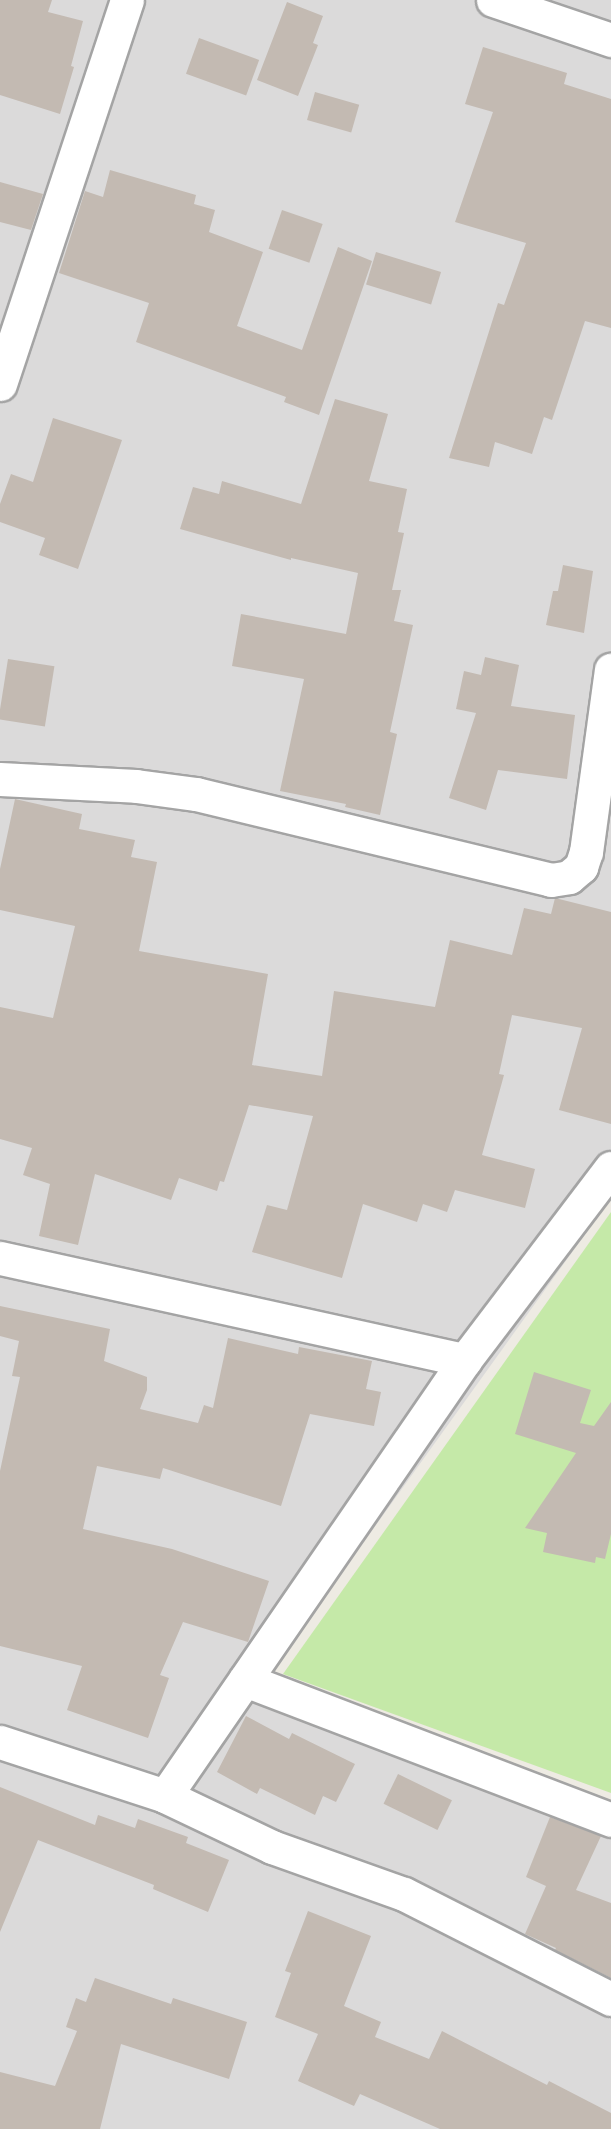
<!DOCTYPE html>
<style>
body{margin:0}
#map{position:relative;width:611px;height:2129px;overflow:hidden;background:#eeebe3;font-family:Figtree,sans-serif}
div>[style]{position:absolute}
.residential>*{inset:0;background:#dbdada}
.grass>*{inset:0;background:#c5e9a8}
.building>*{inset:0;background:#c3bab2;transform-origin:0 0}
.roads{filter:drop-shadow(2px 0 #a4a4a4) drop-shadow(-2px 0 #a4a4a4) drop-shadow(0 2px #a4a4a4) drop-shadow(0 -2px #a4a4a4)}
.street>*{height:33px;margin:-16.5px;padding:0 16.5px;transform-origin:16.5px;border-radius:16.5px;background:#fff}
span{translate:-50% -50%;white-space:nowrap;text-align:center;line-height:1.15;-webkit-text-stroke:4.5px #fff;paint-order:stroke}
</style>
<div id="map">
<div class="residential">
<div style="clip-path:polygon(0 0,611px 0,611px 1198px,253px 1696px,611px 1818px,611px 2129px,0 2129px)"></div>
</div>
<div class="grass">
<div style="clip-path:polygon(611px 1212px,611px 1793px,283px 1674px)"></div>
</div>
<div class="building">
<div style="clip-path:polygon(0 0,52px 0,48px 12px,83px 21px,71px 66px,74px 67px,60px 114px,0 95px)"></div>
<div style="clip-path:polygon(287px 2px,323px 16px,313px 43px,318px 45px,298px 96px,257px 80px)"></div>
<div style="left:199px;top:38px;width:64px;height:38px;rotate:20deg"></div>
<div style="clip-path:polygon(483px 47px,567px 73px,564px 84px,611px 99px,611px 328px,585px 321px,552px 420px,544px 417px,532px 454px,495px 442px,489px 467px,449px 458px,498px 303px,504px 305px,526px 243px,455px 222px,493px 112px,465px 104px)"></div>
<div style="left:315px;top:92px;width:46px;height:29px;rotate:16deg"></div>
<div style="clip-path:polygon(110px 170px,196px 195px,194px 204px,215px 210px,209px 232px,263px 252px,237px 326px,302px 350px,338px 247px,372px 261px,319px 415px,284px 402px,286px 397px,136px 342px,149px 303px,59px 273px,85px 191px,103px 197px)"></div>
<div style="clip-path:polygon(0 182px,43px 194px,31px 230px,0 222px)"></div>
<div style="left:282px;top:210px;width:43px;height:41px;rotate:19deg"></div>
<div style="left:376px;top:252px;width:68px;height:34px;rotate:17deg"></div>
<div style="clip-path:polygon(335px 399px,388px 414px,369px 481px,407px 489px,398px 532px,404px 533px,392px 590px,401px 590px,394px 621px,413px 625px,390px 732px,397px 734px,380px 815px,345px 807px,346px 804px,280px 791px,304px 679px,232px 666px,241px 614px,346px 634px,358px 573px,291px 558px,291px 560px,180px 529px,193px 487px,219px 494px,222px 481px,301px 504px)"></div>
<div style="clip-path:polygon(53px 418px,122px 440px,78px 569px,39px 555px,45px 538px,0 522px,0 504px,11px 474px,33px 482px)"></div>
<div style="clip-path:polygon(563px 565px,593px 571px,584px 633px,546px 625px,553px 591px,558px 591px)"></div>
<div style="clip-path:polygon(485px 657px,519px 665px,511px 706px,575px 715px,567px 779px,498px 770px,486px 810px,449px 798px,476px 713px,456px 709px,464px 671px,481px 675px)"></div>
<div style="left:8px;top:659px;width:47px;height:61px;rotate:9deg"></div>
<div style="clip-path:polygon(15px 799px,82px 814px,79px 829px,135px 840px,131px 857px,157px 862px,139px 951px,268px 974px,252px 1065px,322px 1076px,334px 991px,435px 1007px,450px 940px,512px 955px,524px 908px,551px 914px,555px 898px,611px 912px,611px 1124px,559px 1110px,582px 1028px,512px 1015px,499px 1074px,504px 1075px,482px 1155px,535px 1169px,525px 1208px,455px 1190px,447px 1212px,423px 1204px,417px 1222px,363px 1204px,342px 1278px,252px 1252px,267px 1205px,287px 1210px,313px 1116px,249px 1105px,224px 1182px,220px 1181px,217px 1191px,179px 1178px,171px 1200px,95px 1174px,78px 1245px,39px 1236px,50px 1184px,23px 1175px,32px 1148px,0 1139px,0 1007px,53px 1018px,75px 926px,0 910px,0 869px)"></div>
<div style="clip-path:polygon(0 1306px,110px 1329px,104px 1361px,147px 1377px,147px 1390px,140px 1409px,198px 1423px,204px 1405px,213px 1408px,228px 1338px,298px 1354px,299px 1347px,372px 1361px,366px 1389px,381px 1392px,374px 1426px,310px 1414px,281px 1506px,163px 1468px,160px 1479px,97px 1466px,83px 1529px,172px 1549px,269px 1581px,248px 1642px,183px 1622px,160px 1675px,169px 1678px,148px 1738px,67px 1710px,82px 1666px,0 1646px,0 1471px,20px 1377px,12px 1376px,19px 1341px,0 1336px)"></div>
<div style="clip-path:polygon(534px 1372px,591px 1390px,580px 1423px,594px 1426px,611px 1402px,611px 1534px,605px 1559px,596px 1557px,595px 1563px,543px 1552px,547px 1533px,525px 1528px,576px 1453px,515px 1434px)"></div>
<div style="clip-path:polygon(246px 1716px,289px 1739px,292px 1733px,355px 1764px,336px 1802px,323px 1796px,315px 1815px,260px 1788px,257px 1794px,217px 1772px)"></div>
<div style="left:398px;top:1774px;width:60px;height:33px;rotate:26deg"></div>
<div style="clip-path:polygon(0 1787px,95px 1825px,98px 1815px,135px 1828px,138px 1819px,188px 1837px,186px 1843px,229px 1860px,208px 1912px,153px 1889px,154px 1885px,38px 1840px,0 1932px)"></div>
<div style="clip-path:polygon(550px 1817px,601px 1836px,576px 1890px,611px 1903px,611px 1978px,555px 1950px,556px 1948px,525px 1934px,546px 1886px,526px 1877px)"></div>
<div style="clip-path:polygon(308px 1911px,371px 1936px,344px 2006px,381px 2022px,375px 2037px,429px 2059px,442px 2031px,547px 2085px,549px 2081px,611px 2113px,611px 2129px,440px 2129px,360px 2094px,354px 2106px,298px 2081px,318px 2034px,275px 2017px,291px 1973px,285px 1971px)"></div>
<div style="clip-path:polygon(95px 1978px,171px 2004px,173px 1998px,247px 2022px,229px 2079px,121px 2044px,100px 2129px,0 2129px,0 2072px,55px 2086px,77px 2031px,66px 2027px,76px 1998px,86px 2002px)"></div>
</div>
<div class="roads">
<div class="street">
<div style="left:493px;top:0;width:125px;rotate:18.7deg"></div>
<div style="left:0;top:384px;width:404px;rotate:-71.7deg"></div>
<div style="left:0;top:779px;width:136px;rotate:2.9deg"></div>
<div style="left:136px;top:786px;width:61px;rotate:7.6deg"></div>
<div style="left:196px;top:794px;width:365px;rotate:13.6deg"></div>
<div style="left:551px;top:880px;width:18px;rotate:-9deg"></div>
<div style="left:569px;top:877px;width:16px;rotate:-40deg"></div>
<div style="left:581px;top:867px;width:16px;rotate:-72deg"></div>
<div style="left:586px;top:852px;width:184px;rotate:-82.2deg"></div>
<div style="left:0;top:1258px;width:476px;rotate:12.4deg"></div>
<div style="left:245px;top:1680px;width:392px;rotate:20.9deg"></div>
<div style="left:0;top:1742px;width:174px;rotate:18.1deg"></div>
<div style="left:165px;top:1796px;width:119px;rotate:25.5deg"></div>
<div style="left:272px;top:1847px;width:140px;rotate:19.6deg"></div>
<div style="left:404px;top:1894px;width:232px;rotate:26.9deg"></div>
<div style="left:165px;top:1796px;width:529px;rotate:-55.47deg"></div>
<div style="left:465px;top:1360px;width:241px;rotate:-52.8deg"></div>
</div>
</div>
</div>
